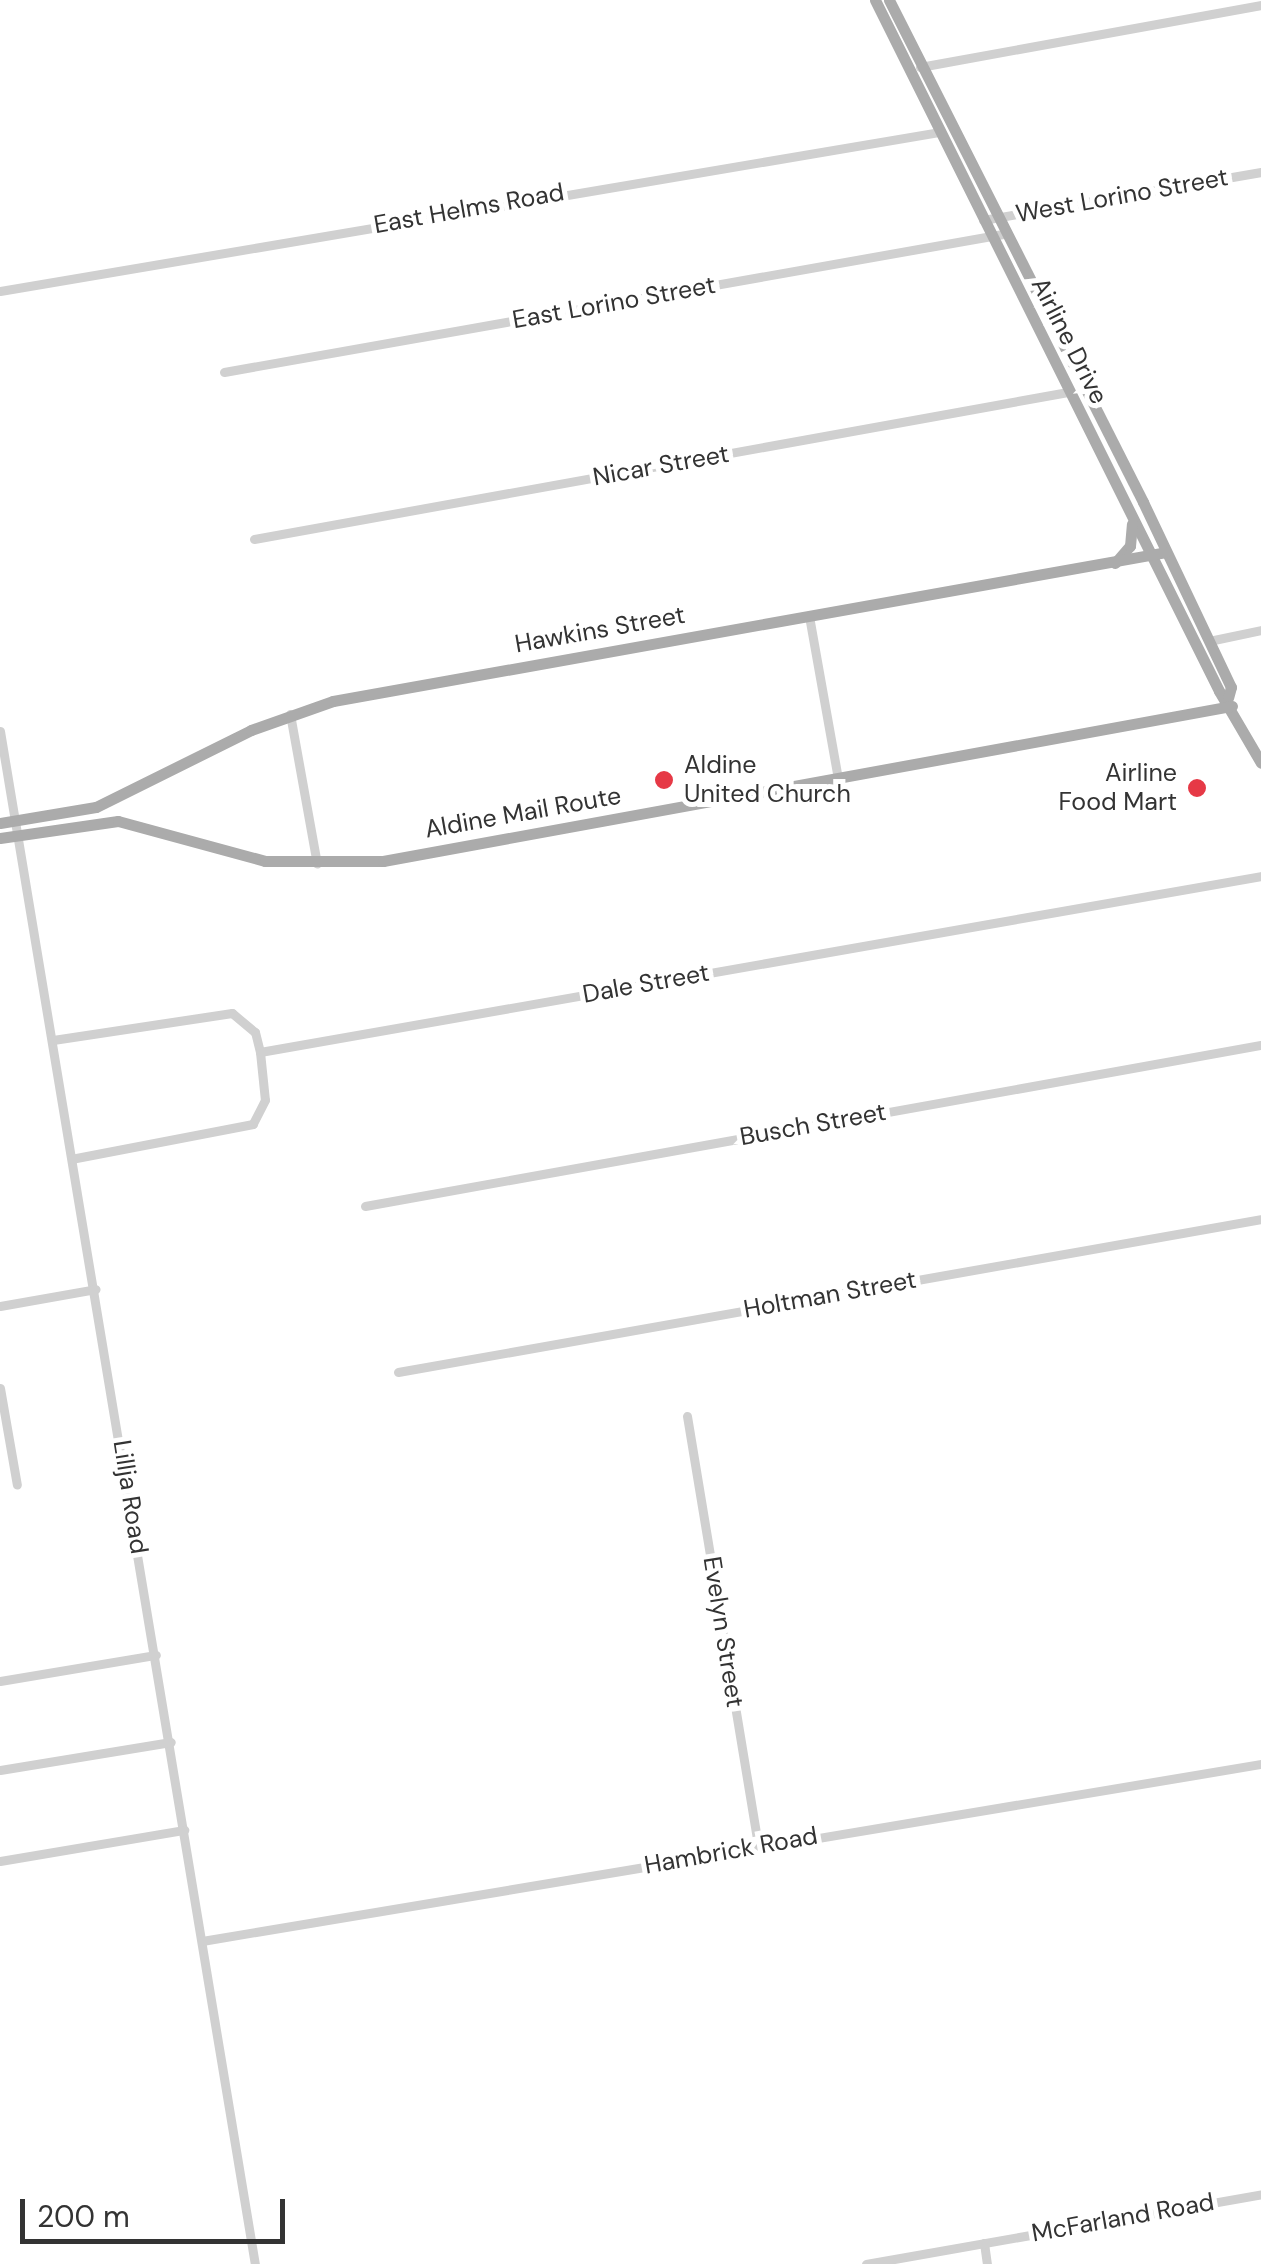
<!DOCTYPE html>
<style>
body{margin:0}
#map{position:relative;width:1261px;height:2264px;overflow:hidden;background:#fff;font-family:"DM Sans",sans-serif}
div>[style]{position:absolute}
.minor>*{height:9px;margin:-4.5px;padding:0 4.5px;transform-origin:4.5px;border-radius:4.5px;background:#d0d0d0}
.major>*{height:11px;margin:-5.5px;padding:0 5.5px;transform-origin:5.5px;border-radius:5.5px;background:#ababab}
.dots>*{width:28px;height:28px;translate:-50% -50%;box-sizing:border-box;border:5px solid #fff;border-radius:50%}
span{translate:-50% -50%;white-space:nowrap;text-align:center;line-height:1.15;-webkit-text-stroke:10px #fff;paint-order:stroke}
.street-label{font-size:25px;color:#333}
.poi-label{font-size:25px;color:#333}
.left{translate:0 -50%;text-align:left}
.right{translate:-100% -50%;text-align:right}
.scale{position:absolute;left:20px;top:2199px;width:265px;height:45px;box-sizing:border-box;border:5px solid #333;border-top:0;padding-left:12px;font-size:30px;line-height:35px;white-space:nowrap;color:#333;-webkit-text-stroke:8px #fff;paint-order:stroke}
</style>
<div id="map">
<div class="minor">
<div style="left:920px;top:67px;width:347px;rotate:-10.3deg"></div>
<div style="left:983px;top:220px;width:282px;rotate:-9.8deg"></div>
<div style="left:0;top:291px;width:952px;rotate:-9.61deg"></div>
<div style="left:224px;top:372px;width:791px;rotate:-10.05deg"></div>
<div style="left:254px;top:539px;width:827px;rotate:-10.24deg"></div>
<div style="left:809px;top:616px;width:165px;rotate:79.9deg"></div>
<div style="left:1209px;top:641px;width:53px;rotate:-11.9deg"></div>
<div style="left:290px;top:714px;width:152px;rotate:79.8deg"></div>
<div style="left:0;top:731px;width:1554px;rotate:80.56deg"></div>
<div style="left:53px;top:1040px;width:181px;rotate:-8.6deg"></div>
<div style="left:232px;top:1013px;width:30px;rotate:40deg"></div>
<div style="left:255px;top:1032px;width:21px;rotate:76deg"></div>
<div style="left:260px;top:1052px;width:48px;rotate:84.1deg"></div>
<div style="left:265px;top:1100px;width:27px;rotate:117deg"></div>
<div style="left:253px;top:1124px;width:184px;rotate:169.1deg"></div>
<div style="left:260px;top:1052px;width:1016px;rotate:-9.97deg"></div>
<div style="left:365px;top:1206px;width:910px;rotate:-10.19deg"></div>
<div style="left:0;top:1306px;width:97px;rotate:-10deg"></div>
<div style="left:398px;top:1372px;width:876px;rotate:-10.05deg"></div>
<div style="left:0;top:1388px;width:98px;rotate:80.1deg"></div>
<div style="left:687px;top:1416px;width:437px;rotate:80.6deg"></div>
<div style="left:0;top:1681px;width:158px;rotate:-9.5deg"></div>
<div style="left:0;top:1770px;width:173px;rotate:-9.3deg"></div>
<div style="left:0;top:1861px;width:187px;rotate:-9.6deg"></div>
<div style="left:202px;top:1941px;width:1074px;rotate:-9.49deg"></div>
<div style="left:984px;top:2243px;width:21px;rotate:82deg"></div>
<div style="left:866px;top:2264px;width:401px;rotate:-10deg"></div>
</div>
<div class="major">
<div style="left:875px;top:0;width:772px;rotate:63.53deg"></div>
<div style="left:1219px;top:691px;width:83px;rotate:59.7deg"></div>
<div style="left:889px;top:0;width:563px;rotate:63.16deg"></div>
<div style="left:1143px;top:502px;width:205px;rotate:64.6deg"></div>
<div style="left:1231px;top:687px;width:11px;rotate:105deg"></div>
<div style="left:1115px;top:563px;width:23px;rotate:-49deg"></div>
<div style="left:1130px;top:546px;width:22px;rotate:-85deg"></div>
<div style="left:0;top:823px;width:97px;rotate:-9.5deg"></div>
<div style="left:96px;top:807px;width:173px;rotate:-26.4deg"></div>
<div style="left:251px;top:730px;width:87px;rotate:-19.5deg"></div>
<div style="left:333px;top:701px;width:846px;rotate:-10.14deg"></div>
<div style="left:0;top:838px;width:119px;rotate:-8.2deg"></div>
<div style="left:118px;top:821px;width:152px;rotate:15.2deg"></div>
<div style="left:265px;top:861px;width:118px"></div>
<div style="left:383px;top:861px;width:863px;rotate:-10.35deg"></div>
</div>
<div class="dots">
<div style="left:664px;top:780px;background:#e63946"></div>
<div style="left:1197px;top:788px;background:#e63946"></div>
</div>
<div class="street-label">
<span style="left:1122px;top:196px;rotate:-10deg">West Lorino Street</span>
<span style="left:469px;top:209px;rotate:-10deg">East Helms Road</span>
<span style="left:614px;top:303px;rotate:-10deg">East Lorino Street</span>
<span style="left:1069px;top:341px;rotate:63deg">Airline Drive</span>
<span style="left:661px;top:466px;rotate:-10deg">Nicar Street</span>
<span style="left:600px;top:630px;rotate:-10deg">Hawkins Street</span>
<span style="left:523px;top:813px;rotate:-10deg">Aldine Mail Route</span>
<span style="left:646px;top:984px;rotate:-10deg">Dale Street</span>
<span style="left:813px;top:1125px;rotate:-10deg">Busch Street</span>
<span style="left:830px;top:1295px;rotate:-10deg">Holtman Street</span>
<span style="left:130px;top:1497px;rotate:81deg">Lillja Road</span>
<span style="left:723px;top:1632px;rotate:81deg">Evelyn Street</span>
<span style="left:731px;top:1851px;rotate:-10deg">Hambrick Road</span>
<span style="left:1123px;top:2218px;rotate:-10deg">McFarland Road</span>
</div>
<div class="poi-label">
<span class="left" style="left:684px;top:780px">Aldine<br>United Church</span>
<span class="right" style="left:1177px;top:788px">Airline<br>Food Mart</span>
</div>
<div class="scale">200 m</div>
</div>
